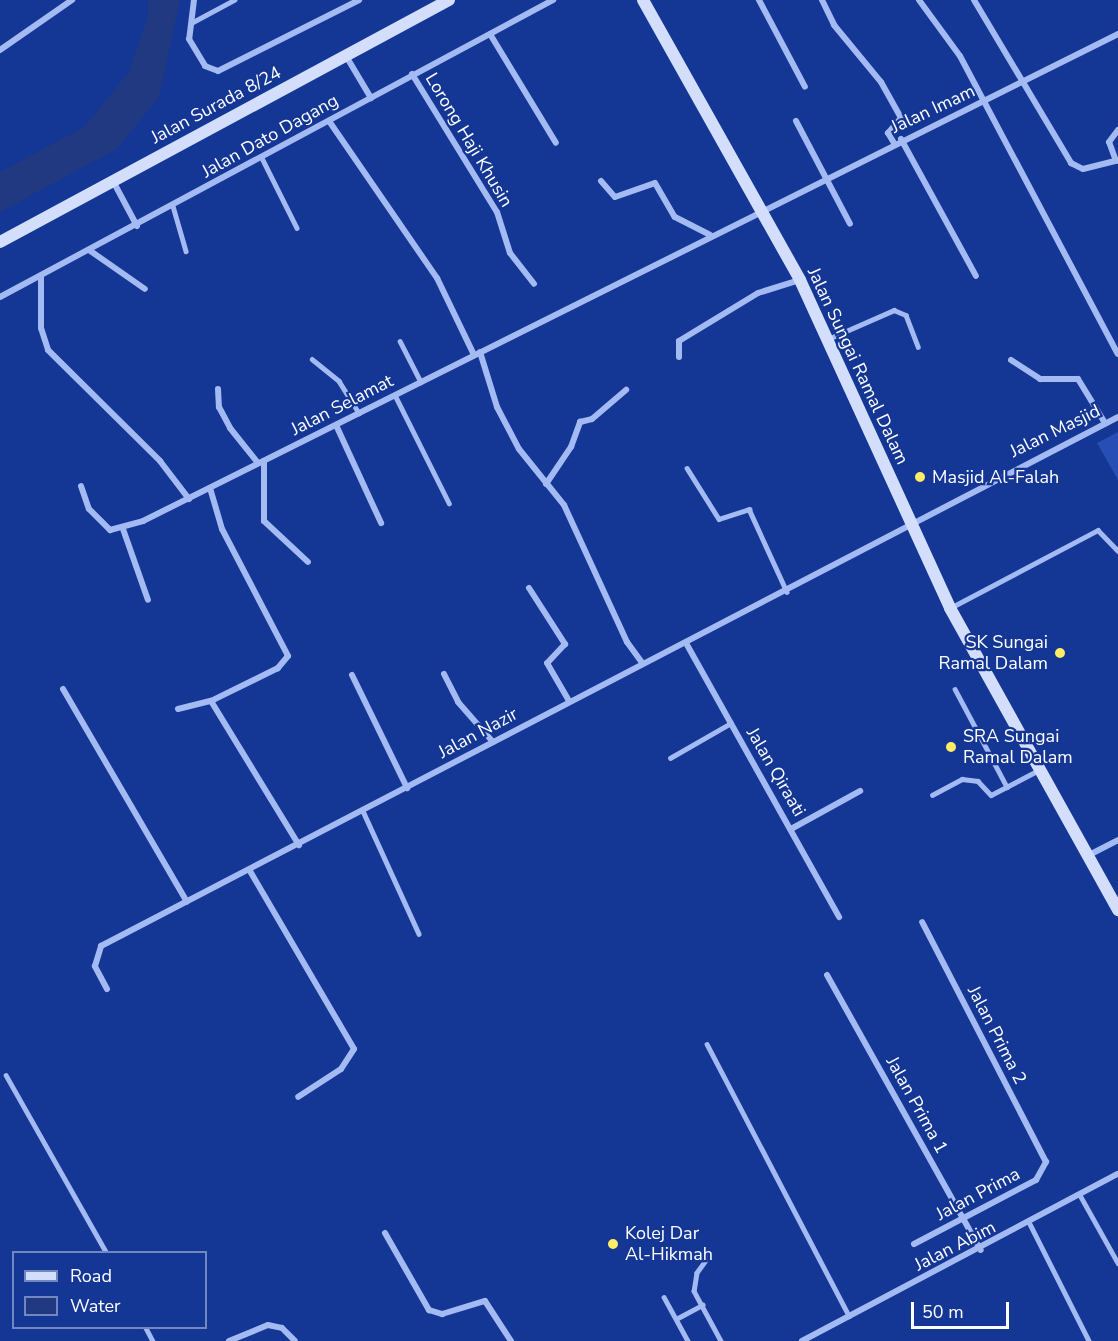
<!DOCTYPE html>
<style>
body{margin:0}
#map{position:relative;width:1118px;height:1341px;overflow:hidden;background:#143695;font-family:"Nunito Sans",sans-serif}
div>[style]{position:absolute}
.green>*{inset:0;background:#264eb4}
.water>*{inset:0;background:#203981}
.lane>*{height:4.5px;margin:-2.25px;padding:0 2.25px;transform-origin:2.25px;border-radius:2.25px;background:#a4baf2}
.street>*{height:6px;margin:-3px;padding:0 3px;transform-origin:3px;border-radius:3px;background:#a4baf2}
.secondary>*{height:12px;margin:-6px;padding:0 6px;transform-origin:6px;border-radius:6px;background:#d3defc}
.dots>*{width:16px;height:16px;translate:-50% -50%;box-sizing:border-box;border:3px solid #143695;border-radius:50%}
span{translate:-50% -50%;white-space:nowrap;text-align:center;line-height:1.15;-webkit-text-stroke:4.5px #143695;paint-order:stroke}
.street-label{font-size:18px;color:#fff}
.poi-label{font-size:18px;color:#fff}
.left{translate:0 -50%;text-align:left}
.right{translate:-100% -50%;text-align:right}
.legend{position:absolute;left:12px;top:1251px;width:195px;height:78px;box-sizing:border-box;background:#143695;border:2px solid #7286bf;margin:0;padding:8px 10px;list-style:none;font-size:18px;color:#fff}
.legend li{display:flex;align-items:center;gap:12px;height:30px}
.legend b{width:30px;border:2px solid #7286bf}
.scale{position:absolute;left:911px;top:1302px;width:98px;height:27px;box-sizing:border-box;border:3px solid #fff;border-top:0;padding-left:8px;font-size:18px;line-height:21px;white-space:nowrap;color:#fff;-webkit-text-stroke:4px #143695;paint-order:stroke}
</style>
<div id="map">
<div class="green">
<div style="clip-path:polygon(1118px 432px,1118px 480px,1097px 443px)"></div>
</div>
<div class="water">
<div style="clip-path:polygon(148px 0,180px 0,159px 97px,117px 149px,0 212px,0 172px,84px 127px,129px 72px,148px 16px)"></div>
</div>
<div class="lane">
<div style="left:191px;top:23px;width:49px;rotate:-28.1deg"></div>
<div style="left:262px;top:158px;width:78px;rotate:63.4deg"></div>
<div style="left:173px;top:206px;width:47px;rotate:73.9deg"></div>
<div style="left:828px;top:339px;width:72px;rotate:-23.7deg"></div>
<div style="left:894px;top:310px;width:13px;rotate:23deg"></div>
<div style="left:906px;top:315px;width:34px;rotate:69deg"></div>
<div style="left:400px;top:341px;width:46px;rotate:62.9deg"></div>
<div style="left:312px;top:359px;width:35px;rotate:39deg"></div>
<div style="left:339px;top:381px;width:38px;rotate:58deg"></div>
<div style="left:395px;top:395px;width:121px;rotate:63.4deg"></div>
<div style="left:687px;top:468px;width:60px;rotate:57.9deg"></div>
<div style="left:719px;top:519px;width:32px;rotate:-18deg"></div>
<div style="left:749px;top:509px;width:91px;rotate:65.4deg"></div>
<div style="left:950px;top:608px;width:167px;rotate:-27.8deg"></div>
<div style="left:1098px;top:530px;width:29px;rotate:46deg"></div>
<div style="left:955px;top:689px;width:111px;rotate:62deg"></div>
<div style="left:670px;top:758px;width:70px;rotate:-29.8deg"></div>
<div style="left:932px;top:795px;width:34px;rotate:-28deg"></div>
<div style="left:962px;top:779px;width:16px;rotate:7deg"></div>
<div style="left:978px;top:781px;width:19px;rotate:47deg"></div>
<div style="left:991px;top:795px;width:54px;rotate:-27.5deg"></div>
<div style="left:363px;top:811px;width:135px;rotate:65.5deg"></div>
<div style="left:707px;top:1044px;width:307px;rotate:62.4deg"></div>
<div style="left:6px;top:1075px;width:203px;rotate:60.5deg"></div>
<div style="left:1080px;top:1195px;width:78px;rotate:60.8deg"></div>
<div style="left:1030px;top:1224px;width:131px;rotate:63.2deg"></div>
<div style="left:710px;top:1255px;width:22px;rotate:126deg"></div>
<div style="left:697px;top:1273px;width:18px;rotate:99deg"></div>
<div style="left:694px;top:1291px;width:57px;rotate:61.6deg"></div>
<div style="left:664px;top:1297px;width:50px;rotate:61.4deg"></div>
<div style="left:676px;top:1319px;width:30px;rotate:-28deg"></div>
<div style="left:146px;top:1328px;width:15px;rotate:62deg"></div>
</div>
<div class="street">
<div style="left:194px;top:0;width:39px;rotate:97deg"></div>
<div style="left:189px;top:39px;width:31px;rotate:59deg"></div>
<div style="left:205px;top:66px;width:14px;rotate:21deg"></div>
<div style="left:218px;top:71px;width:158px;rotate:-26.7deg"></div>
<div style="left:759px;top:0;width:98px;rotate:62.1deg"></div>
<div style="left:822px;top:0;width:28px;rotate:64deg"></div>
<div style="left:834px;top:25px;width:74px;rotate:50.5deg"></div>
<div style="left:881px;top:82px;width:41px;rotate:60.9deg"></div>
<div style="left:901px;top:118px;width:20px;rotate:131deg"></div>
<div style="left:888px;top:133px;width:12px;rotate:59deg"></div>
<div style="left:919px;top:0;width:69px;rotate:53.8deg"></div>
<div style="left:960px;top:56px;width:337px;rotate:62.1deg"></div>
<div style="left:974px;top:0;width:190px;rotate:59.2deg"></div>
<div style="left:1071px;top:163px;width:13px;rotate:27deg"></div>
<div style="left:1083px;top:169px;width:34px;rotate:-14deg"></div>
<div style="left:1116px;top:161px;width:20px;rotate:-110deg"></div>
<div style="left:1109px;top:142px;width:15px;rotate:-53deg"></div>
<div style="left:490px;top:34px;width:127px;rotate:58.8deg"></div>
<div style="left:0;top:50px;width:88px;rotate:-34.8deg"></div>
<div style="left:346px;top:56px;width:49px;rotate:59.2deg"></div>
<div style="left:412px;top:74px;width:162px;rotate:58.4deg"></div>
<div style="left:497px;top:212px;width:43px;rotate:72.4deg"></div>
<div style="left:510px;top:253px;width:39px;rotate:52deg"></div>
<div style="left:329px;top:121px;width:191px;rotate:55.5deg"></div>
<div style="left:437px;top:278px;width:85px;rotate:64.3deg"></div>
<div style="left:796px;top:121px;width:116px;rotate:62.3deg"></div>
<div style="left:901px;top:139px;width:156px;rotate:61.3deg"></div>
<div style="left:113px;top:181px;width:51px;rotate:61.9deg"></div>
<div style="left:601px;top:181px;width:21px;rotate:49deg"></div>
<div style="left:615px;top:197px;width:42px;rotate:-19.3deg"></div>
<div style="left:655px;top:183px;width:39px;rotate:60deg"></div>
<div style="left:675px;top:217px;width:39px;rotate:27deg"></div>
<div style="left:89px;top:250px;width:68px;rotate:34.9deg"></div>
<div style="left:41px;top:276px;width:52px;rotate:90deg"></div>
<div style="left:41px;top:328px;width:23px;rotate:72deg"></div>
<div style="left:48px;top:350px;width:158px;rotate:44.7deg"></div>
<div style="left:160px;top:461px;width:48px;rotate:52.7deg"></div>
<div style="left:0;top:297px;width:628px;rotate:-28.24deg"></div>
<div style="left:480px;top:352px;width:58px;rotate:72.8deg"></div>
<div style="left:497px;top:407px;width:47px;rotate:62.4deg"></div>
<div style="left:519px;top:449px;width:72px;rotate:51.2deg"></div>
<div style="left:564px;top:505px;width:151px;rotate:65.3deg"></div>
<div style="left:627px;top:642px;width:26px;rotate:54deg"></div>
<div style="left:679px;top:357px;width:16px;rotate:-90deg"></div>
<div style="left:679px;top:341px;width:92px;rotate:-31.3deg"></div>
<div style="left:758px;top:293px;width:44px;rotate:-17.2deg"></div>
<div style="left:1011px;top:360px;width:35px;rotate:33deg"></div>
<div style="left:1040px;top:379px;width:38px"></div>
<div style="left:1078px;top:379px;width:52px;rotate:58.5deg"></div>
<div style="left:218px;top:389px;width:18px;rotate:87deg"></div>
<div style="left:219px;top:407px;width:24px;rotate:62deg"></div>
<div style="left:230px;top:428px;width:45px;rotate:51.3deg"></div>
<div style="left:336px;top:425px;width:108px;rotate:65.3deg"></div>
<div style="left:264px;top:461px;width:60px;rotate:90deg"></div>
<div style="left:264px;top:521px;width:60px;rotate:43deg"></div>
<div style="left:546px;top:484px;width:45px;rotate:-56deg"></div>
<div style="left:571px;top:447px;width:27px;rotate:-70deg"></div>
<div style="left:580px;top:422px;width:12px;rotate:-14deg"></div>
<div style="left:592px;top:419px;width:45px;rotate:-40.5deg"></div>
<div style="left:81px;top:486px;width:24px;rotate:71deg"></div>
<div style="left:89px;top:509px;width:30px;rotate:45deg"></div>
<div style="left:110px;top:530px;width:34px;rotate:-15deg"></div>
<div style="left:143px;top:521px;width:1090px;rotate:-26.54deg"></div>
<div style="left:210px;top:488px;width:43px;rotate:73.7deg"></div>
<div style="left:222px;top:529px;width:143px;rotate:62.5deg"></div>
<div style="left:288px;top:656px;width:16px;rotate:130deg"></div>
<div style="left:278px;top:668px;width:75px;rotate:153.8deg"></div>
<div style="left:123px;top:529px;width:75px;rotate:70.6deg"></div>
<div style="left:529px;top:588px;width:67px;rotate:57.3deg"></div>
<div style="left:565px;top:644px;width:26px;rotate:133deg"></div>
<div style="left:547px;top:663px;width:44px;rotate:59.9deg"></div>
<div style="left:686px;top:643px;width:314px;rotate:60.8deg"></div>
<div style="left:444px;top:674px;width:31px;rotate:63deg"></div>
<div style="left:458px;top:702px;width:53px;rotate:48.8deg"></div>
<div style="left:352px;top:675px;width:126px;rotate:64deg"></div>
<div style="left:63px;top:689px;width:246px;rotate:59.8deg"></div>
<div style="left:178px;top:709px;width:34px;rotate:-14deg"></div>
<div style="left:211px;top:701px;width:169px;rotate:58.6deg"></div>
<div style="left:791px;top:829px;width:79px;rotate:-28.8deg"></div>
<div style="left:1089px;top:855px;width:33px;rotate:-27deg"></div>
<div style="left:250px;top:871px;width:206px;rotate:59.7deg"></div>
<div style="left:354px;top:1049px;width:24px;rotate:123deg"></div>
<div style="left:341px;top:1069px;width:51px;rotate:146.9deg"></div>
<div style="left:827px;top:975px;width:315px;rotate:60.8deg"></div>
<div style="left:107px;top:989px;width:26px;rotate:-118deg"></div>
<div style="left:95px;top:966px;width:21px;rotate:-73deg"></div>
<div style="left:101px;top:946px;width:1146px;rotate:-27.48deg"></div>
<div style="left:385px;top:1233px;width:89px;rotate:60.3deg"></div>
<div style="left:429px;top:1310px;width:14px;rotate:17deg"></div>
<div style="left:442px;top:1314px;width:45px;rotate:-16.8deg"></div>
<div style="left:485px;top:1301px;width:48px;rotate:57deg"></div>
<div style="left:914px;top:1244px;width:138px;rotate:-27.7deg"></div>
<div style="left:1036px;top:1180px;width:21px;rotate:-61deg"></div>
<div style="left:1046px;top:1162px;width:270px;rotate:-117.3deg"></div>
<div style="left:229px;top:1341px;width:42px;rotate:-22.3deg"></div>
<div style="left:268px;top:1325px;width:14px;rotate:12deg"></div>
<div style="left:282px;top:1328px;width:18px;rotate:45deg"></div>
<div style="left:802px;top:1341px;width:357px;rotate:-27.9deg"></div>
</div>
<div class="secondary">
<div style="left:643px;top:0;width:321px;rotate:60.7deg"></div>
<div style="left:800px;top:280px;width:361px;rotate:65.4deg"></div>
<div style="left:950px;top:608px;width:346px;rotate:60.9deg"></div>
<div style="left:0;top:242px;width:510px;rotate:-28.32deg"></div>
</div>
<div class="dots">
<div style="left:920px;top:477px;background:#ffed65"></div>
<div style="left:1060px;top:653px;background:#ffed65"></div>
<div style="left:951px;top:747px;background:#ffed65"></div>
<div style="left:613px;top:1244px;background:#ffed65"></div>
</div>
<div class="street-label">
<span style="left:216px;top:105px;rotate:-28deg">Jalan Surada 8/24</span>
<span style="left:933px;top:109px;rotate:-25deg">Jalan Imam</span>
<span style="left:270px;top:136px;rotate:-29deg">Jalan Dato Dagang</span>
<span style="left:469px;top:140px;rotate:59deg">Lorong Haji Khusin</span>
<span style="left:858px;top:366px;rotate:65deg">Jalan Sungai Ramal Dalam</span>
<span style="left:342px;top:405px;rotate:-27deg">Jalan Selamat</span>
<span style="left:1055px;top:431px;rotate:-26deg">Jalan Masjid</span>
<span style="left:478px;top:733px;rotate:-28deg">Jalan Nazir</span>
<span style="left:776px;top:772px;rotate:60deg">Jalan Qiraati</span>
<span style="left:997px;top:1035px;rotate:63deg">Jalan Prima 2</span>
<span style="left:917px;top:1105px;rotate:61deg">Jalan Prima 1</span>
<span style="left:978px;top:1194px;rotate:-28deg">Jalan Prima</span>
<span style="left:955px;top:1246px;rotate:-27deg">Jalan Abim</span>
</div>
<div class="poi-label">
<span class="left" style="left:932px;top:477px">Masjid Al-Falah</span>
<span class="right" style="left:1048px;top:653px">SK Sungai<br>Ramal Dalam</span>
<span class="left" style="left:963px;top:747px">SRA Sungai<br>Ramal Dalam</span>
<span class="left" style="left:625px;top:1244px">Kolej Dar<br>Al-Hikmah</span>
</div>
<ul class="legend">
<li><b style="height:8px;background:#d3defc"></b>Road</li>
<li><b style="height:16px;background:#203981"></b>Water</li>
</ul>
<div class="scale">50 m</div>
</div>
